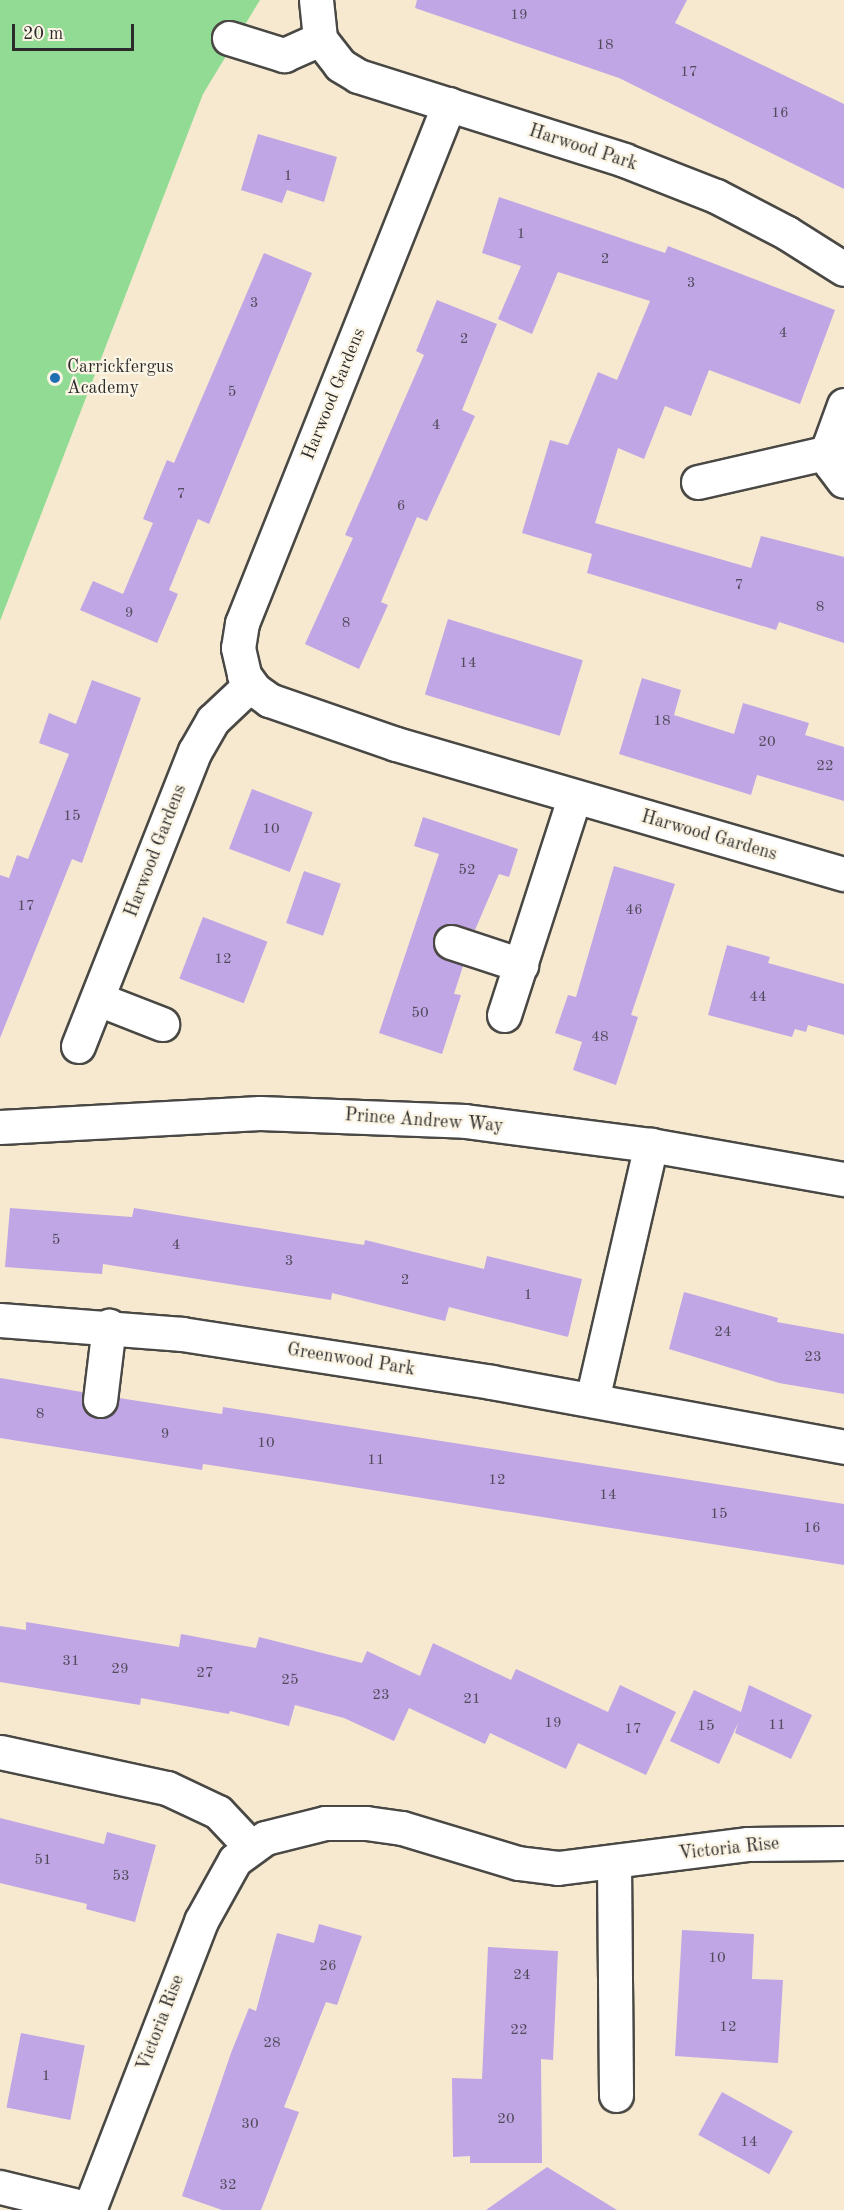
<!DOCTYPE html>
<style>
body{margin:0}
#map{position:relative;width:844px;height:2210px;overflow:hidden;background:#f6e9d0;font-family:"Old Standard TT",serif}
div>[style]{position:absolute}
.green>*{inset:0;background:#92db95}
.building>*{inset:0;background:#c0a6e5;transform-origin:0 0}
.roads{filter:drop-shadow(2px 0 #494844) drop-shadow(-2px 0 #494844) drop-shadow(0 2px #494844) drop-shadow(0 -2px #494844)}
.minor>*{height:33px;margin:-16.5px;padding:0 16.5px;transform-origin:16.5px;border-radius:16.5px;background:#fff}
.dots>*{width:16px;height:16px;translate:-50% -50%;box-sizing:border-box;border:3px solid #fcf5e5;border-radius:50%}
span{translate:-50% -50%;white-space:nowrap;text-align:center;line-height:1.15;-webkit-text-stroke:4.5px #fcf5e5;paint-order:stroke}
.number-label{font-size:15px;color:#504a5a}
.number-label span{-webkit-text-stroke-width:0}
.street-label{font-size:18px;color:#2b2b2b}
.poi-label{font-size:18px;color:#2b2b2b}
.left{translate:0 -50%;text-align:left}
.scale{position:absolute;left:12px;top:24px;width:122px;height:27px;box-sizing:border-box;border:3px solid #2b2b2b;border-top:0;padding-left:8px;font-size:18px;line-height:21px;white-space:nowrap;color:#2b2b2b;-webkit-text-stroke:4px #fcf5e5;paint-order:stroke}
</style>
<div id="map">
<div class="green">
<div style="clip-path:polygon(0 0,260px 0,203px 94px,0 621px)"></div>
</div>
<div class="building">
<div style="clip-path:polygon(417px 0,687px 0,675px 23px,844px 104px,844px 189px,619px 78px,415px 8px)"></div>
<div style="clip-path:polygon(258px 134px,337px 157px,324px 202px,287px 190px,282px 203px,241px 190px)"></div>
<div style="clip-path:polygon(499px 197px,665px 253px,668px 246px,835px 310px,800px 404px,709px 370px,691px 416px,665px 406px,644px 459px,618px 448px,595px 523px,751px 568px,761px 536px,844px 557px,844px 643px,779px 622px,776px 630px,587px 573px,592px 554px,522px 533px,550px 440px,568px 445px,598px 372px,617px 380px,650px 301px,558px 272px,532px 334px,498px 319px,521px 266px,482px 253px)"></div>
<div style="clip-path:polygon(264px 253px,312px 273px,209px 524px,198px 519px,169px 590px,178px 594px,157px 643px,80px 610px,93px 581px,123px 594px,153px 523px,143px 519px,151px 499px,167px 460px,174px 463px)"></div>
<div style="clip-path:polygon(437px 300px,497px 324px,462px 410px,475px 416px,427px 521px,417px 517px,381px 602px,388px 605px,359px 669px,305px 644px,353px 538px,345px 535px,424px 355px,416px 351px)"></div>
<div style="left:448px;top:619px;width:141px;height:79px;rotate:17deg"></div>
<div style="clip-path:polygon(642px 678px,681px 690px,674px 715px,734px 734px,743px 703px,809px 723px,805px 735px,844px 747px,844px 801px,757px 775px,751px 795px,619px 754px)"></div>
<div style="clip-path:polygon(92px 680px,141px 698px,82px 863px,72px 859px,0 1038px,0 875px,9px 878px,17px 855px,28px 859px,69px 754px,39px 743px,49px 713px,76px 724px)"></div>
<div style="left:252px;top:789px;width:65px;height:64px;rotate:21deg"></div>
<div style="clip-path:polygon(423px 817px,518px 849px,509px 877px,499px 874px,475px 930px,448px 924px,433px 936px,437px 955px,463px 966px,454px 994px,461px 995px,442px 1054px,379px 1033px,439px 854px,414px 846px)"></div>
<div style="clip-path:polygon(614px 866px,675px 884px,631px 1015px,638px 1017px,616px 1085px,573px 1070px,582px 1042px,555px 1033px,568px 995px,576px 997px)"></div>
<div style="left:304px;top:871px;width:39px;height:55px;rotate:19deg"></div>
<div style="left:203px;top:917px;width:69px;height:66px;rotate:21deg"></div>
<div style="clip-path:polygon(727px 945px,770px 957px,768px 963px,844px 984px,844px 1035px,808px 1025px,806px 1032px,795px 1029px,792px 1037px,708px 1015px)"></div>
<div style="clip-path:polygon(10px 1208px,132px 1217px,134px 1208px,364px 1245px,365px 1240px,484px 1269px,487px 1256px,582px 1279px,568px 1337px,449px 1307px,445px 1321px,332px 1293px,331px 1300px,103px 1264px,102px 1274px,5px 1267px)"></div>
<div style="clip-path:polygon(684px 1292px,778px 1318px,777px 1322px,844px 1334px,844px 1394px,779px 1383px,669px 1349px)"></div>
<div style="clip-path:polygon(0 1378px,82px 1392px,83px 1408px,97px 1418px,115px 1412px,119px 1398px,222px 1414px,223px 1407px,844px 1504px,844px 1565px,309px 1480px,203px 1464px,202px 1470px,0 1438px)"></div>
<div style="clip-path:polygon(26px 1622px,179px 1647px,181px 1634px,256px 1648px,259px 1637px,362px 1663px,367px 1651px,420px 1676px,433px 1643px,511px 1680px,516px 1669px,608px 1712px,620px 1685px,676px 1712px,646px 1775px,578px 1743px,566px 1769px,490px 1733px,485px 1744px,409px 1708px,394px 1741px,344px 1718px,295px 1705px,289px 1726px,230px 1711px,229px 1714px,141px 1698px,140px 1705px,0 1682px,0 1626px,26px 1630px)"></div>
<div style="clip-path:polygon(749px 1685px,812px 1715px,791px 1759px,735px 1733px,738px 1723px,719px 1764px,670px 1741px,694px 1690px,741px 1712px)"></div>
<div style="clip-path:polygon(0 1818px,104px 1844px,107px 1832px,156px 1845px,135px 1922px,86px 1909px,87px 1904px,0 1883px)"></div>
<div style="clip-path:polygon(319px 1924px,362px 1936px,337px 2005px,326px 2002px,284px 2107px,299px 2112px,261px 2210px,222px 2210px,182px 2196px,231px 2053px,249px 2008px,256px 2011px,277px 1933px,314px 1943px)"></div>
<div style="clip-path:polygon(682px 1930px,754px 1934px,752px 1979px,783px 1980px,778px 2063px,675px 2056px)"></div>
<div style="clip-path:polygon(488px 1947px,558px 1951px,553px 2060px,541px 2059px,542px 2163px,470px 2163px,470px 2156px,453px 2157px,452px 2078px,482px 2079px)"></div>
<div style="left:21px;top:2033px;width:65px;height:76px;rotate:11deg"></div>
<div style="left:722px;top:2092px;width:81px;height:49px;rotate:29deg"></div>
<div style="clip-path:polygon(547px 2167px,617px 2210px,486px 2210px)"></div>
</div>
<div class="roads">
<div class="minor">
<div style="left:316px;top:0;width:39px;rotate:84deg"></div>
<div style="left:320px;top:39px;width:33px;rotate:52deg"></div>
<div style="left:340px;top:65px;width:21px;rotate:31deg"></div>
<div style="left:358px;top:76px;width:279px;rotate:17.5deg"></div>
<div style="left:624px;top:160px;width:99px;rotate:21.4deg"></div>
<div style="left:716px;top:196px;width:80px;rotate:27.5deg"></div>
<div style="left:787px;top:233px;width:67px;rotate:32.3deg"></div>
<div style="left:229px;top:38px;width:58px;rotate:17.2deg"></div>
<div style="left:284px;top:55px;width:39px;rotate:-24deg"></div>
<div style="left:449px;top:104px;width:559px;rotate:111.74deg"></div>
<div style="left:242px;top:623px;width:25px;rotate:99deg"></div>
<div style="left:238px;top:648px;width:28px;rotate:77deg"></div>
<div style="left:244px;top:675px;width:17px;rotate:54deg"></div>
<div style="left:254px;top:689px;width:19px;rotate:36deg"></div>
<div style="left:269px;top:700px;width:134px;rotate:19.1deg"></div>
<div style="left:396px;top:744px;width:466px;rotate:16.2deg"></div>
<div style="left:844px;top:405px;width:44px;rotate:110.1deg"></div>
<div style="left:829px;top:446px;width:18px;rotate:84deg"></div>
<div style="left:831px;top:464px;width:21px;rotate:53deg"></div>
<div style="left:698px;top:482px;width:134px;rotate:-12.9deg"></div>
<div style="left:451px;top:942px;width:74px;rotate:18.2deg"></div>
<div style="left:98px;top:999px;width:69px;rotate:21.3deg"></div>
<div style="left:504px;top:1015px;width:228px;rotate:-72.1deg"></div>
<div style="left:78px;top:1046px;width:317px;rotate:-68.4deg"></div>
<div style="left:195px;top:751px;width:36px;rotate:-60deg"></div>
<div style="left:213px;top:720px;width:51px;rotate:-43.4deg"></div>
<div style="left:0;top:1127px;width:260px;rotate:-3.1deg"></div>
<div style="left:260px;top:1113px;width:205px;rotate:2.2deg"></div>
<div style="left:465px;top:1121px;width:188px;rotate:7.4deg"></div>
<div style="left:651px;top:1145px;width:196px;rotate:10deg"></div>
<div style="left:0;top:1320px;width:183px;rotate:4.4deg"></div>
<div style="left:182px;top:1334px;width:313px;rotate:8.8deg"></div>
<div style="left:491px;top:1382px;width:359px;rotate:10.4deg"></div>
<div style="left:100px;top:1400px;width:75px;rotate:-83.1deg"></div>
<div style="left:592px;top:1400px;width:262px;rotate:-77deg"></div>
<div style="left:0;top:1752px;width:171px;rotate:12.2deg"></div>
<div style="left:167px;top:1788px;width:56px;rotate:25.2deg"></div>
<div style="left:218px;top:1812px;width:47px;rotate:46.7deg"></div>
<div style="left:614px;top:1864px;width:231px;rotate:89.5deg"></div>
<div style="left:0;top:2187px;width:93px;rotate:13.7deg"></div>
<div style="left:89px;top:2210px;width:310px;rotate:-68.8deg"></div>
<div style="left:201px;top:1921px;width:70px;rotate:-60.9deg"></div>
<div style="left:235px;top:1860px;width:37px;rotate:-36deg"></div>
<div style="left:265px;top:1838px;width:62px;rotate:-14deg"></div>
<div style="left:325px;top:1823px;width:41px"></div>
<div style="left:366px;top:1823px;width:36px;rotate:8deg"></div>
<div style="left:402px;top:1828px;width:121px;rotate:16.8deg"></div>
<div style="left:518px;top:1863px;width:40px;rotate:7.1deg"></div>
<div style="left:558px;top:1868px;width:192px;rotate:-7.2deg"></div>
<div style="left:748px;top:1844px;width:96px;rotate:-0.6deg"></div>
</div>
</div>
<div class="dots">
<div style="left:55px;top:378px;background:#1f6fb2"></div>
</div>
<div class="number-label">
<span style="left:519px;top:16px">19</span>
<span style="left:605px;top:46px">18</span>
<span style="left:689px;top:73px">17</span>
<span style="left:780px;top:114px">16</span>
<span style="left:288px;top:177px">1</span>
<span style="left:521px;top:235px">1</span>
<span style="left:605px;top:260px">2</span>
<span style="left:691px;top:284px">3</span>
<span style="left:254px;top:304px">3</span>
<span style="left:783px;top:334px">4</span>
<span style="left:464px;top:340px">2</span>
<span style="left:232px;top:393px">5</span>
<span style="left:436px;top:426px">4</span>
<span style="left:181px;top:495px">7</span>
<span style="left:401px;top:507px">6</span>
<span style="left:739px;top:586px">7</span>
<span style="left:820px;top:608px">8</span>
<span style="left:129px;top:614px">9</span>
<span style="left:346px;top:624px">8</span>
<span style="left:468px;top:664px">14</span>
<span style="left:662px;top:722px">18</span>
<span style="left:767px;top:743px">20</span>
<span style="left:825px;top:767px">22</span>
<span style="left:72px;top:817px">15</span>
<span style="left:271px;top:830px">10</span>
<span style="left:467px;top:871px">52</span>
<span style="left:26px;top:907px">17</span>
<span style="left:634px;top:911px">46</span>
<span style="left:223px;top:960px">12</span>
<span style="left:758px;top:998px">44</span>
<span style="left:420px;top:1014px">50</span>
<span style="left:600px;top:1038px">48</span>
<span style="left:56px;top:1241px">5</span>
<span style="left:176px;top:1246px">4</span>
<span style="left:289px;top:1262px">3</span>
<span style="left:405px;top:1281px">2</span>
<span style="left:528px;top:1296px">1</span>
<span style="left:723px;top:1333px">24</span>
<span style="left:813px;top:1358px">23</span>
<span style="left:40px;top:1415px">8</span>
<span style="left:165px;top:1435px">9</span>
<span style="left:266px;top:1444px">10</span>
<span style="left:376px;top:1461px">11</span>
<span style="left:497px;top:1481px">12</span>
<span style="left:608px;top:1496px">14</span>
<span style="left:719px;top:1515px">15</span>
<span style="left:812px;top:1529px">16</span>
<span style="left:71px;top:1662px">31</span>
<span style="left:120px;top:1670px">29</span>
<span style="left:205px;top:1674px">27</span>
<span style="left:290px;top:1681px">25</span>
<span style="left:381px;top:1696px">23</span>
<span style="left:472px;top:1700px">21</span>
<span style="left:553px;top:1724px">19</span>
<span style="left:777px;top:1726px">11</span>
<span style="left:706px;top:1727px">15</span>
<span style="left:633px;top:1730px">17</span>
<span style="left:43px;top:1861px">51</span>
<span style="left:121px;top:1877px">53</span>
<span style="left:717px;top:1959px">10</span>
<span style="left:328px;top:1967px">26</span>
<span style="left:522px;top:1976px">24</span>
<span style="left:728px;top:2028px">12</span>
<span style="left:519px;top:2031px">22</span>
<span style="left:272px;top:2044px">28</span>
<span style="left:46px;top:2077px">1</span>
<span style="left:506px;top:2120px">20</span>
<span style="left:250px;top:2125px">30</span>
<span style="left:749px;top:2143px">14</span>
<span style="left:228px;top:2186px">32</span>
</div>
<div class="street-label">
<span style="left:583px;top:148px;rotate:18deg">Harwood Park</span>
<span style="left:334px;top:394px;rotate:-68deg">Harwood Gardens</span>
<span style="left:709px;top:836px;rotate:16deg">Harwood Gardens</span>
<span style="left:156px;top:851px;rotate:-69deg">Harwood Gardens</span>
<span style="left:424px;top:1121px;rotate:4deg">Prince Andrew Way</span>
<span style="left:351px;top:1360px;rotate:9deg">Greenwood Park</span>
<span style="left:729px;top:1849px;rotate:-6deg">Victoria Rise</span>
<span style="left:161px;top:2023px;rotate:-69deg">Victoria Rise</span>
</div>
<div class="poi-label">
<span class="left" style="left:67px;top:378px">Carrickfergus<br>Academy</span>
</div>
<div class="scale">20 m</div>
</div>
